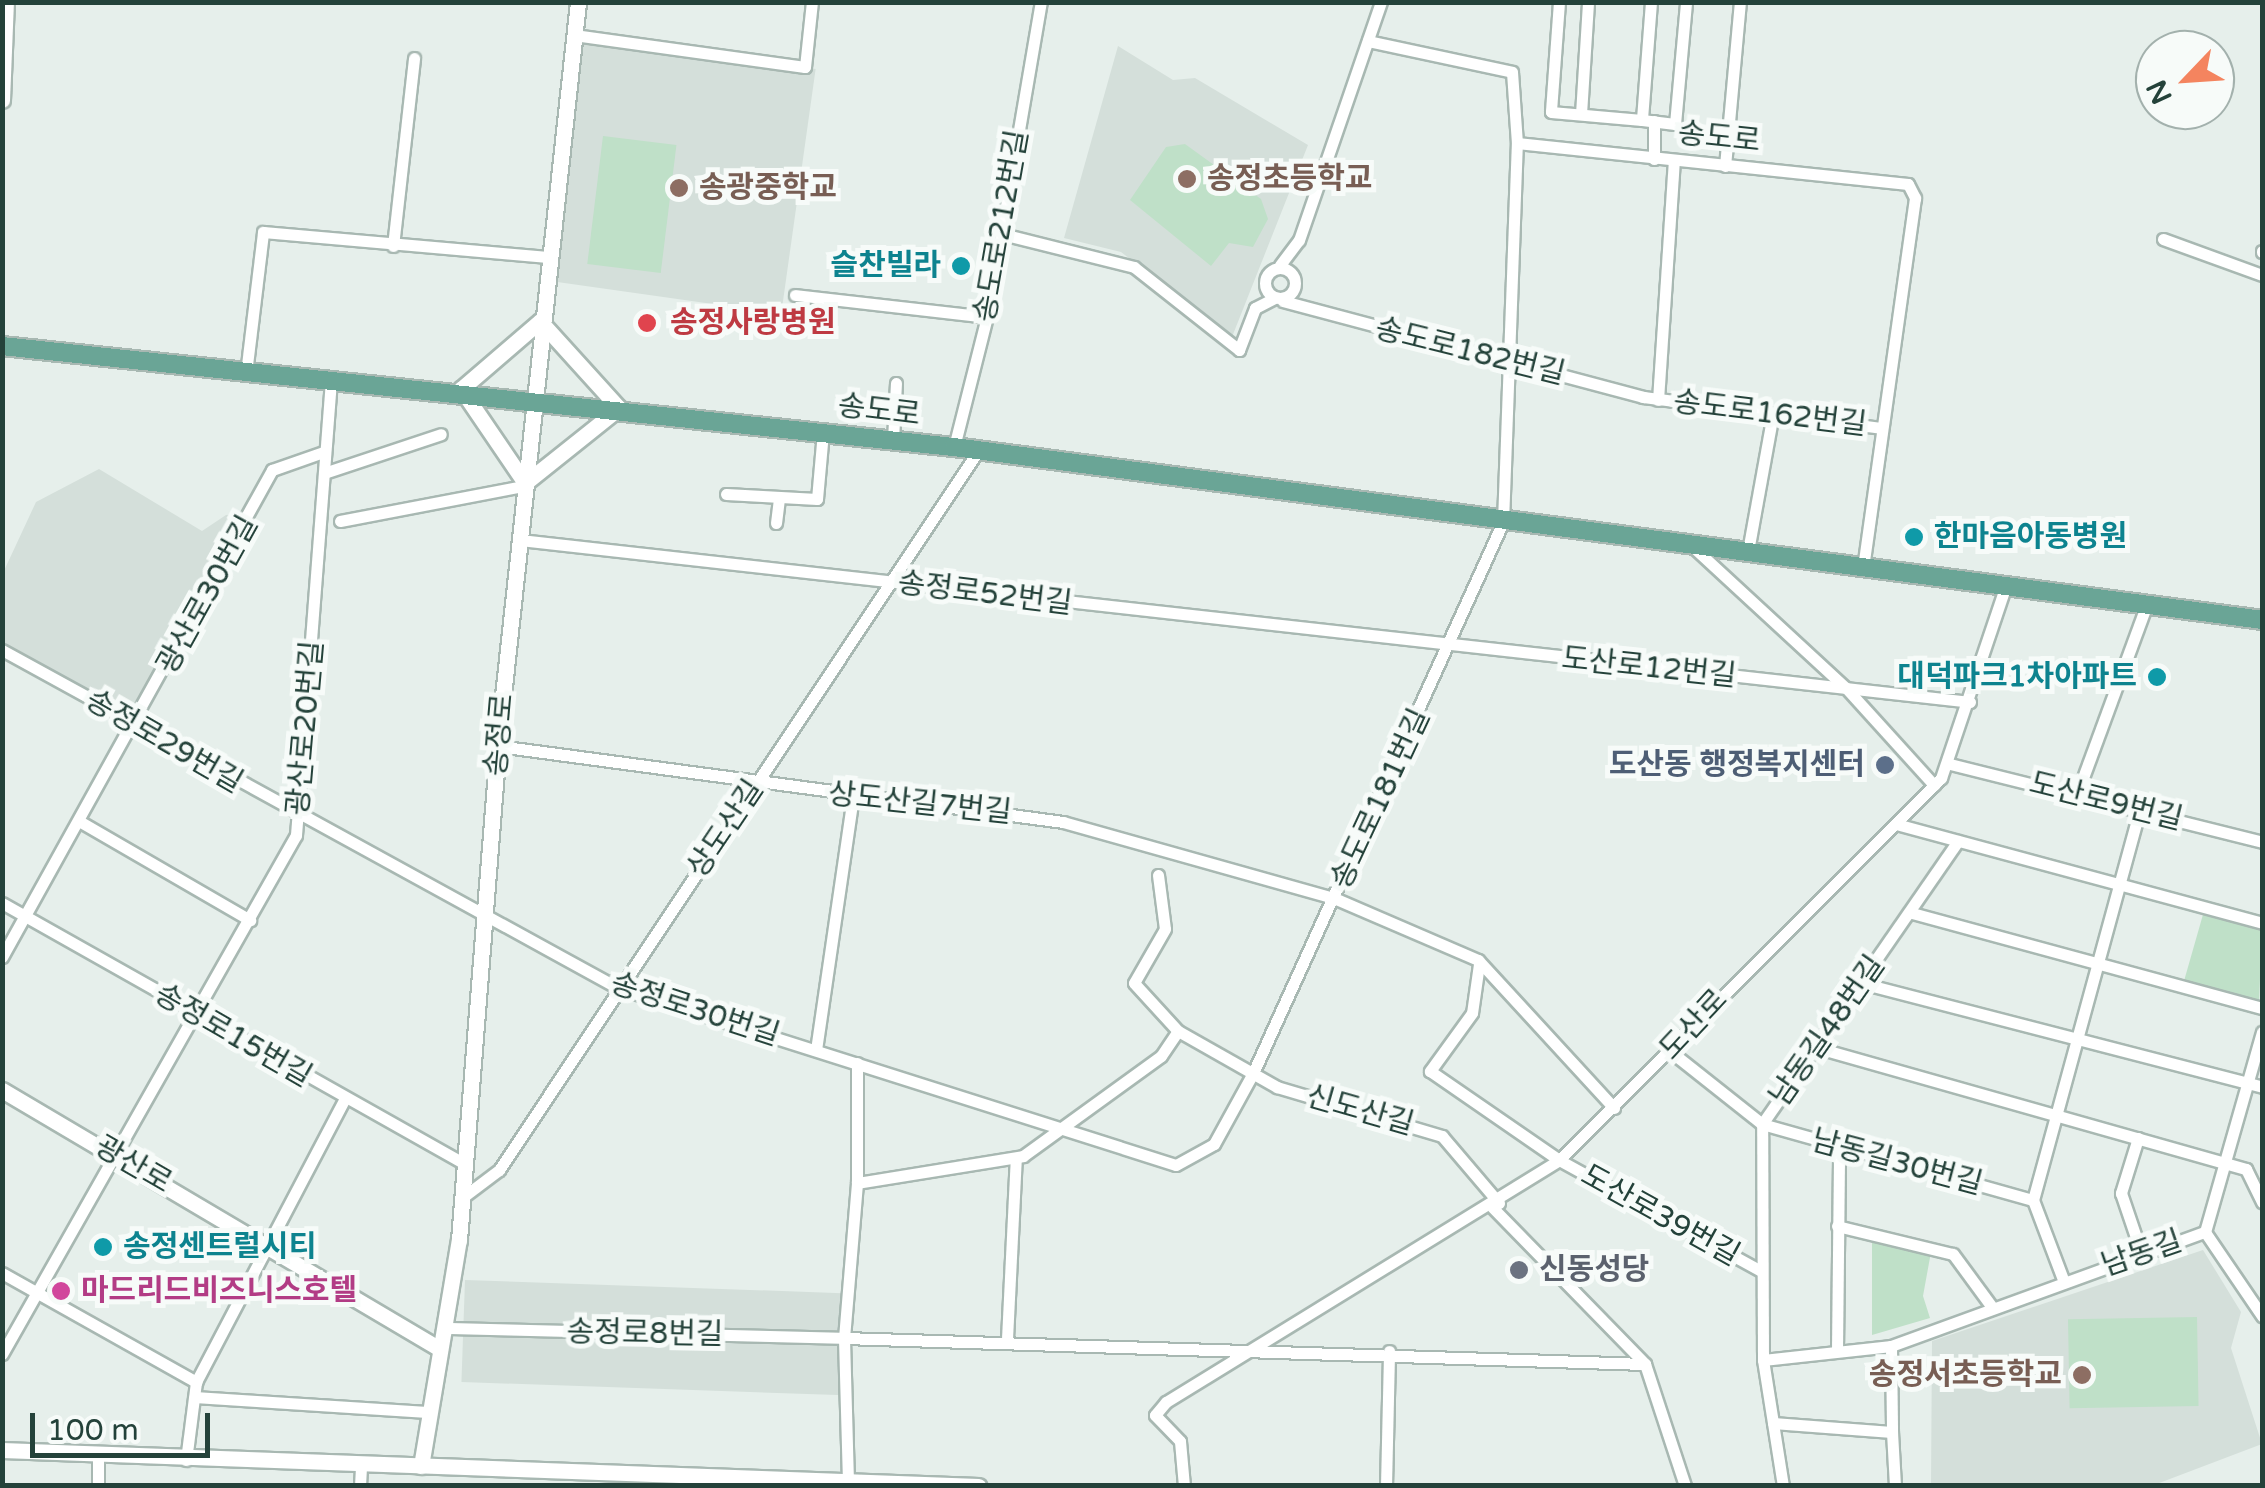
<!DOCTYPE html>
<meta charset="utf-8">
<style>
body{margin:0}
#map{position:relative;width:2265px;height:1488px;overflow:hidden;background:#e6efeb;font-family:"Varela Round","Noto Sans KR",sans-serif}
div>[style]{position:absolute}
.built>*{inset:0;background:#d4dfda;transform-origin:0 0}
.green>*{inset:0;background:#bfe0c8;transform-origin:0 0}
.roads{filter:drop-shadow(2px 0 #a8b8b2) drop-shadow(-2px 0 #a8b8b2) drop-shadow(0 2px #a8b8b2) drop-shadow(0 -2px #a8b8b2)}
.street>*{height:11px;margin:-5.5px;padding:0 5.5px;transform-origin:5.5px;border-radius:5.5px;background:#fff}
.street>.ring{margin:-5.5px;padding:0;box-sizing:content-box;background:none;border:11px solid #fff;border-radius:50%}
.secondary>*{height:15px;margin:-7.5px;padding:0 7.5px;transform-origin:7.5px;border-radius:7.5px;background:#fff}
.primary>*{height:18px;margin:-9px;padding:0 9px;transform-origin:9px;border-radius:9px;background:#6aa596}
.dots>*{width:28px;height:28px;translate:-50% -50%;box-sizing:border-box;border:5px solid #f7fbf9;border-radius:50%}
span{translate:-50% -50%;white-space:nowrap;text-align:center;line-height:1.15;-webkit-text-stroke:10px #f7fbf9;paint-order:stroke}
.street-label{font-size:30px;color:#24423a}
.education-label{font-size:30px;color:#785e54;font-weight:700}
.left{translate:0 -50%;text-align:left}
.right{translate:-100% -50%;text-align:right}
.culture-label{font-size:30px;color:#0d838f;font-weight:700}
.health-label{font-size:30px;color:#be3a42;font-weight:700}
.service-label{font-size:30px;color:#4e5e75;font-weight:700}
.worship-label{font-size:30px;color:#5b616d;font-weight:700}
.hotel-label{font-size:30px;color:#b23c85;font-weight:700}
.frame{position:absolute;inset:0;border:5px solid #24423a;pointer-events:none}
.north{position:absolute;left:2135px;top:30px;width:100px;height:100px;box-sizing:border-box;background:#f7fbf9;border:2px solid #a3b1ad;border-radius:50%;rotate:245deg;font-size:28px;font-weight:700;line-height:40px;text-align:center;color:#24423a}
.north::after{content:'';display:block;margin:auto;width:35px;height:45px;background:#f4845f;clip-path:polygon(50% 0,100% 100%,50% 72%,0 100%)}
.scale{position:absolute;left:30px;top:1413px;width:180px;height:45px;box-sizing:border-box;border:5px solid #24423a;border-top:0;padding-left:12px;font-size:30px;line-height:35px;white-space:nowrap;color:#24423a;-webkit-text-stroke:8px #f7fbf9;paint-order:stroke}
</style>
<div id="map">
<div class="built">
<div style="left:574px;top:35px;width:244px;height:247px;rotate:8deg"></div>
<div style="clip-path:polygon(1118px 46px,1173px 80px,1195px 78px,1308px 145px,1232px 337px,1121px 252px,1064px 238px)"></div>
<div style="clip-path:polygon(99px 469px,202px 531px,226px 515px,254px 513px,136px 726px,3px 650px,2px 575px,36px 502px)"></div>
<div style="clip-path:polygon(2203px 1250px,2241px 1312px,2231px 1348px,2262px 1444px,2154px 1485px,1931px 1485px,1932px 1341px)"></div>
<div style="left:465px;top:1280px;width:384px;height:102px;rotate:2deg"></div>
</div>
<div class="green">
<div style="left:603px;top:136px;width:74px;height:129px;rotate:7deg"></div>
<div style="clip-path:polygon(1185px 144px,1261px 199px,1268px 219px,1253px 247px,1229px 243px,1211px 266px,1130px 200px,1166px 147px)"></div>
<div style="clip-path:polygon(2204px 911px,2262px 928px,2259px 1004px,2184px 981px)"></div>
<div style="clip-path:polygon(1872px 1240px,1931px 1252px,1923px 1296px,1930px 1318px,1872px 1335px)"></div>
<div style="left:2197px;top:1317px;width:89px;height:129px;rotate:89deg"></div>
</div>
<div class="roads">
<div class="street">
<div style="left:1559px;top:2px;width:110px;rotate:94.2deg"></div>
<div style="left:1551px;top:112px;width:91px;rotate:5deg"></div>
<div style="left:1651px;top:2px;width:118px;rotate:94.4deg"></div>
<div style="left:1642px;top:120px;width:33px;rotate:7deg"></div>
<div style="left:1675px;top:124px;width:122px;rotate:-84.8deg"></div>
<div style="left:574px;top:35px;width:233px;rotate:7.9deg"></div>
<div style="left:805px;top:67px;width:65px;rotate:-83.9deg"></div>
<div style="left:1368px;top:41px;width:147px;rotate:12.1deg"></div>
<div style="left:1512px;top:72px;width:71px;rotate:86deg"></div>
<div style="left:1581px;top:114px;width:112px;rotate:-86.4deg"></div>
<div style="left:1654px;top:121px;width:38px;rotate:90deg"></div>
<div style="left:1725px;top:166px;width:165px;rotate:-84.8deg"></div>
<div style="left:1002px;top:234px;width:136px;rotate:14deg"></div>
<div style="left:1134px;top:267px;width:134px;rotate:38.3deg"></div>
<div style="left:1239px;top:350px;width:45px;rotate:-69.1deg"></div>
<div style="left:1255px;top:308px;width:20px;rotate:-27deg"></div>
<div style="left:2163px;top:239px;width:105px;rotate:20deg"></div>
<div style="left:393px;top:246px;width:189px;rotate:-83.6deg"></div>
<div style="left:2262px;top:251px;width:1px;rotate:90deg"></div>
<div style="left:1280px;top:265px;width:31px;rotate:-53deg"></div>
<div style="left:1299px;top:240px;width:252px;rotate:-71deg"></div>
<div class="ring" style="left:1265px;top:268px;width:19px;height:19px"></div>
<div style="left:795px;top:295px;width:193px;rotate:6.5deg"></div>
<div style="left:1283px;top:301px;width:373px;rotate:14.9deg"></div>
<div style="left:1643px;top:397px;width:240px;rotate:7.4deg"></div>
<div style="left:247px;top:365px;width:134px;rotate:-83.1deg"></div>
<div style="left:263px;top:232px;width:286px;rotate:5deg"></div>
<div style="left:1658px;top:400px;width:240px;rotate:-86.2deg"></div>
<div style="left:893px;top:440px;width:57px;rotate:-87deg"></div>
<div style="left:954px;top:447px;width:134px;rotate:-75.8deg"></div>
<div style="left:987px;top:317px;width:320px;rotate:-80.3deg"></div>
<div style="left:324px;top:473px;width:123px;rotate:-18.4deg"></div>
<div style="left:726px;top:494px;width:91px;rotate:3.1deg"></div>
<div style="left:817px;top:499px;width:67px;rotate:-84.9deg"></div>
<div style="left:340px;top:521px;width:187px;rotate:-10.8deg"></div>
<div style="left:776px;top:523px;width:26px;rotate:-83deg"></div>
<div style="left:520px;top:540px;width:1459px;rotate:6.37deg"></div>
<div style="left:1692px;top:546px;width:209px;rotate:42.7deg"></div>
<div style="left:1846px;top:688px;width:131px;rotate:47.8deg"></div>
<div style="left:1748px;top:551px;width:139px;rotate:-79.7deg"></div>
<div style="left:2px;top:650px;width:703px;rotate:28.75deg"></div>
<div style="left:618px;top:988px;width:585px;rotate:17.6deg"></div>
<div style="left:1176px;top:1165px;width:43px;rotate:-28.9deg"></div>
<div style="left:1214px;top:1144px;width:81px;rotate:-61.2deg"></div>
<div style="left:1253px;top:1073px;width:605px;rotate:-65.6deg"></div>
<div style="left:1503px;top:522px;width:379px;rotate:-87.9deg"></div>
<div style="left:1517px;top:143px;width:393px;rotate:6deg"></div>
<div style="left:1908px;top:184px;width:16px;rotate:63deg"></div>
<div style="left:1915px;top:198px;width:373px;rotate:98deg"></div>
<div style="left:498px;top:746px;width:570px;rotate:7.66deg"></div>
<div style="left:1063px;top:822px;width:281px;rotate:15.7deg"></div>
<div style="left:1334px;top:898px;width:157px;rotate:23.3deg"></div>
<div style="left:1478px;top:960px;width:201px;rotate:47.4deg"></div>
<div style="left:1950px;top:764px;width:322px;rotate:14deg"></div>
<div style="left:2077px;top:794px;width:202px;rotate:-69.8deg"></div>
<div style="left:79px;top:821px;width:198px;rotate:30.1deg"></div>
<div style="left:1896px;top:824px;width:379px;rotate:15.1deg"></div>
<div style="left:1158px;top:875px;width:54px;rotate:82.6deg"></div>
<div style="left:1165px;top:929px;width:62px;rotate:119.9deg"></div>
<div style="left:1134px;top:983px;width:65px;rotate:47.5deg"></div>
<div style="left:1178px;top:1031px;width:114px;rotate:29.5deg"></div>
<div style="left:1277px;top:1087px;width:172px;rotate:16.5deg"></div>
<div style="left:1442px;top:1136px;width:88px;rotate:49.6deg"></div>
<div style="left:2px;top:903px;width:531px;rotate:29.41deg"></div>
<div style="left:1912px;top:913px;width:363px;rotate:15.2deg"></div>
<div style="left:2px;top:957px;width:557px;rotate:-61deg"></div>
<div style="left:272px;top:470px;width:54px;rotate:-19.4deg"></div>
<div style="left:1479px;top:964px;width:49px;rotate:98.1deg"></div>
<div style="left:1472px;top:1013px;width:72px;rotate:125.9deg"></div>
<div style="left:1430px;top:1071px;width:157px;rotate:34.6deg"></div>
<div style="left:1559px;top:1160px;width:230px;rotate:28.8deg"></div>
<div style="left:1861px;top:983px;width:414px;rotate:14.5deg"></div>
<div style="left:1818px;top:1048px;width:445px;rotate:15.8deg"></div>
<div style="left:2246px;top:1169px;width:37px;rotate:64deg"></div>
<div style="left:816px;top:1050px;width:257px;rotate:-81.7deg"></div>
<div style="left:1670px;top:1051px;width:117px;rotate:38.4deg"></div>
<div style="left:1762px;top:1124px;width:281px;rotate:15.7deg"></div>
<div style="left:2033px;top:1200px;width:404px;rotate:-74.7deg"></div>
<div style="left:857px;top:1063px;width:120px;rotate:90deg"></div>
<div style="left:2138px;top:1138px;width:58px;rotate:107.2deg"></div>
<div style="left:2121px;top:1193px;width:65px;rotate:71.3deg"></div>
<div style="left:463px;top:1197px;width:45px;rotate:-36.9deg"></div>
<div style="left:499px;top:1170px;width:864px;rotate:-56.33deg"></div>
<div style="left:2033px;top:1200px;width:88px;rotate:69.3deg"></div>
<div style="left:1493px;top:1208px;width:218px;rotate:45.7deg"></div>
<div style="left:1645px;top:1364px;width:128px;rotate:71.8deg"></div>
<div style="left:1837px;top:1226px;width:119px;rotate:13.6deg"></div>
<div style="left:1953px;top:1254px;width:66px;rotate:53.7deg"></div>
<div style="left:2205px;top:1232px;width:102px;rotate:55.8deg"></div>
<div style="left:2px;top:1273px;width:223px;rotate:29.3deg"></div>
<div style="left:445px;top:1328px;width:399px;rotate:1.4deg"></div>
<div style="left:844px;top:1338px;width:156px;rotate:-85.2deg"></div>
<div style="left:857px;top:1183px;width:168px;rotate:-9.2deg"></div>
<div style="left:1023px;top:1156px;width:170px;rotate:-35.9deg"></div>
<div style="left:1161px;top:1056px;width:30px;rotate:-56deg"></div>
<div style="left:1007px;top:1339px;width:181px;rotate:-87.2deg"></div>
<div style="left:1891px;top:1346px;width:86px;rotate:89.3deg"></div>
<div style="left:1837px;top:1350px;width:202px;rotate:-89.4deg"></div>
<div style="left:2px;top:1354px;width:596px;rotate:-60.47deg"></div>
<div style="left:296px;top:835px;width:458px;rotate:-85.6deg"></div>
<div style="left:1763px;top:1360px;width:129px;rotate:-6.2deg"></div>
<div style="left:1891px;top:1346px;width:334px;rotate:-20deg"></div>
<div style="left:2205px;top:1232px;width:208px;rotate:-74.1deg"></div>
<div style="left:196px;top:1397px;width:230px;rotate:3.7deg"></div>
<div style="left:1773px;top:1423px;width:119px;rotate:4.3deg"></div>
<div style="left:1892px;top:1432px;width:54px;rotate:86.8deg"></div>
<div style="left:186px;top:1460px;width:79px;rotate:-82.7deg"></div>
<div style="left:196px;top:1382px;width:318px;rotate:-62.3deg"></div>
<div style="left:848px;top:1482px;width:144px;rotate:-91.6deg"></div>
<div style="left:844px;top:1338px;width:801px;rotate:1.86deg"></div>
<div style="left:98px;top:1486px;width:29px;rotate:-90deg"></div>
<div style="left:360px;top:1486px;width:22px;rotate:-87deg"></div>
<div style="left:1184px;top:1486px;width:45px;rotate:-95.1deg"></div>
<div style="left:1180px;top:1441px;width:36px;rotate:-134deg"></div>
<div style="left:1155px;top:1415px;width:17px;rotate:-50deg"></div>
<div style="left:1166px;top:1402px;width:462px;rotate:-31.6deg"></div>
<div style="left:1559px;top:1160px;width:540px;rotate:-45deg"></div>
<div style="left:1941px;top:778px;width:204px;rotate:-71.4deg"></div>
<div style="left:1386px;top:1486px;width:135px;rotate:-88.7deg"></div>
<div style="left:1783px;top:1486px;width:128px;rotate:-99deg"></div>
<div style="left:1763px;top:1360px;width:236px;rotate:-90.2deg"></div>
<div style="left:1762px;top:1124px;width:344px;rotate:-55.3deg"></div>
</div>
<div class="secondary">
<div style="left:2px;top:100px;width:98px;rotate:-87.7deg"></div>
<div style="left:540px;top:321px;width:118px;rotate:47.8deg"></div>
<div style="left:619px;top:408px;width:120px;rotate:141.4deg"></div>
<div style="left:525px;top:483px;width:114px;rotate:-124.2deg"></div>
<div style="left:461px;top:389px;width:104px;rotate:-40.7deg"></div>
<div style="left:2px;top:1090px;width:509px;rotate:30.6deg"></div>
<div style="left:2px;top:1450px;width:977px;rotate:2.11deg"></div>
<div style="left:421px;top:1466px;width:229px;rotate:-80.5deg"></div>
<div style="left:459px;top:1240px;width:509px;rotate:-85.49deg"></div>
<div style="left:499px;top:733px;width:735px;rotate:-83.83deg"></div>
</div>
<div class="primary">
<div style="left:2px;top:346px;width:957px;rotate:6.06deg"></div>
<div style="left:954px;top:447px;width:1319px;rotate:7.53deg"></div>
</div>
</div>
<div class="dots">
<div style="left:1187px;top:179px;background:#8d6e63"></div>
<div style="left:679px;top:188px;background:#8d6e63"></div>
<div style="left:961px;top:266px;background:#0f9aa8"></div>
<div style="left:647px;top:323px;background:#e0444e"></div>
<div style="left:1914px;top:537px;background:#0f9aa8"></div>
<div style="left:2157px;top:677px;background:#0f9aa8"></div>
<div style="left:1885px;top:765px;background:#5c6f8a"></div>
<div style="left:103px;top:1247px;background:#0f9aa8"></div>
<div style="left:1519px;top:1270px;background:#6b7280"></div>
<div style="left:61px;top:1291px;background:#d1479c"></div>
<div style="left:2082px;top:1375px;background:#8d6e63"></div>
</div>
<div class="street-label">
<span style="left:1719px;top:138px;rotate:6deg">송도로</span>
<span style="left:1002px;top:226px;rotate:-80deg">송도로212번길</span>
<span style="left:1470px;top:352px;rotate:14deg">송도로182번길</span>
<span style="left:879px;top:411px;rotate:7deg">송도로</span>
<span style="left:1770px;top:414px;rotate:7deg">송도로162번길</span>
<span style="left:985px;top:594px;rotate:7deg">송정로52번길</span>
<span style="left:208px;top:595px;rotate:-61deg">광산로30번길</span>
<span style="left:1649px;top:668px;rotate:6deg">도산로12번길</span>
<span style="left:306px;top:728px;rotate:-85deg">광산로20번길</span>
<span style="left:500px;top:735px;rotate:-85deg">송정로</span>
<span style="left:164px;top:742px;rotate:30deg">송정로29번길</span>
<span style="left:1381px;top:799px;rotate:-65deg">송도로181번길</span>
<span style="left:2106px;top:802px;rotate:14deg">도산로9번길</span>
<span style="left:920px;top:804px;rotate:6deg">상도산길7번길</span>
<span style="left:726px;top:829px;rotate:-56deg">상도산길</span>
<span style="left:695px;top:1010px;rotate:18deg">송정로30번길</span>
<span style="left:1694px;top:1025px;rotate:-47deg">도산로</span>
<span style="left:1828px;top:1031px;rotate:-55deg">남동길48번길</span>
<span style="left:233px;top:1036px;rotate:30deg">송정로15번길</span>
<span style="left:1360px;top:1111px;rotate:16deg">신도산길</span>
<span style="left:1897px;top:1163px;rotate:15deg">남동길30번길</span>
<span style="left:133px;top:1165px;rotate:30deg">광산로</span>
<span style="left:1660px;top:1216px;rotate:29deg">도산로39번길</span>
<span style="left:2142px;top:1254px;rotate:-19deg">남동길</span>
<span style="left:645px;top:1334px;rotate:1deg">송정로8번길</span>
</div>
<div class="education-label">
<span class="left" style="left:1207px;top:179px">송정초등학교</span>
<span class="left" style="left:699px;top:188px">송광중학교</span>
<span class="right" style="left:2062px;top:1375px">송정서초등학교</span>
</div>
<div class="culture-label">
<span class="right" style="left:941px;top:266px">슬찬빌라</span>
<span class="left" style="left:1934px;top:537px">한마음아동병원</span>
<span class="right" style="left:2137px;top:677px">대덕파크1차아파트</span>
<span class="left" style="left:123px;top:1247px">송정센트럴시티</span>
</div>
<div class="health-label">
<span class="left" style="left:670px;top:323px">송정사랑병원</span>
</div>
<div class="service-label">
<span class="right" style="left:1865px;top:765px">도산동 행정복지센터</span>
</div>
<div class="worship-label">
<span class="left" style="left:1539px;top:1270px">신동성당</span>
</div>
<div class="hotel-label">
<span class="left" style="left:81px;top:1291px">마드리드비즈니스호텔</span>
</div>
<div class="frame"></div>
<div class="north">N</div>
<div class="scale">100 m</div>
</div>
